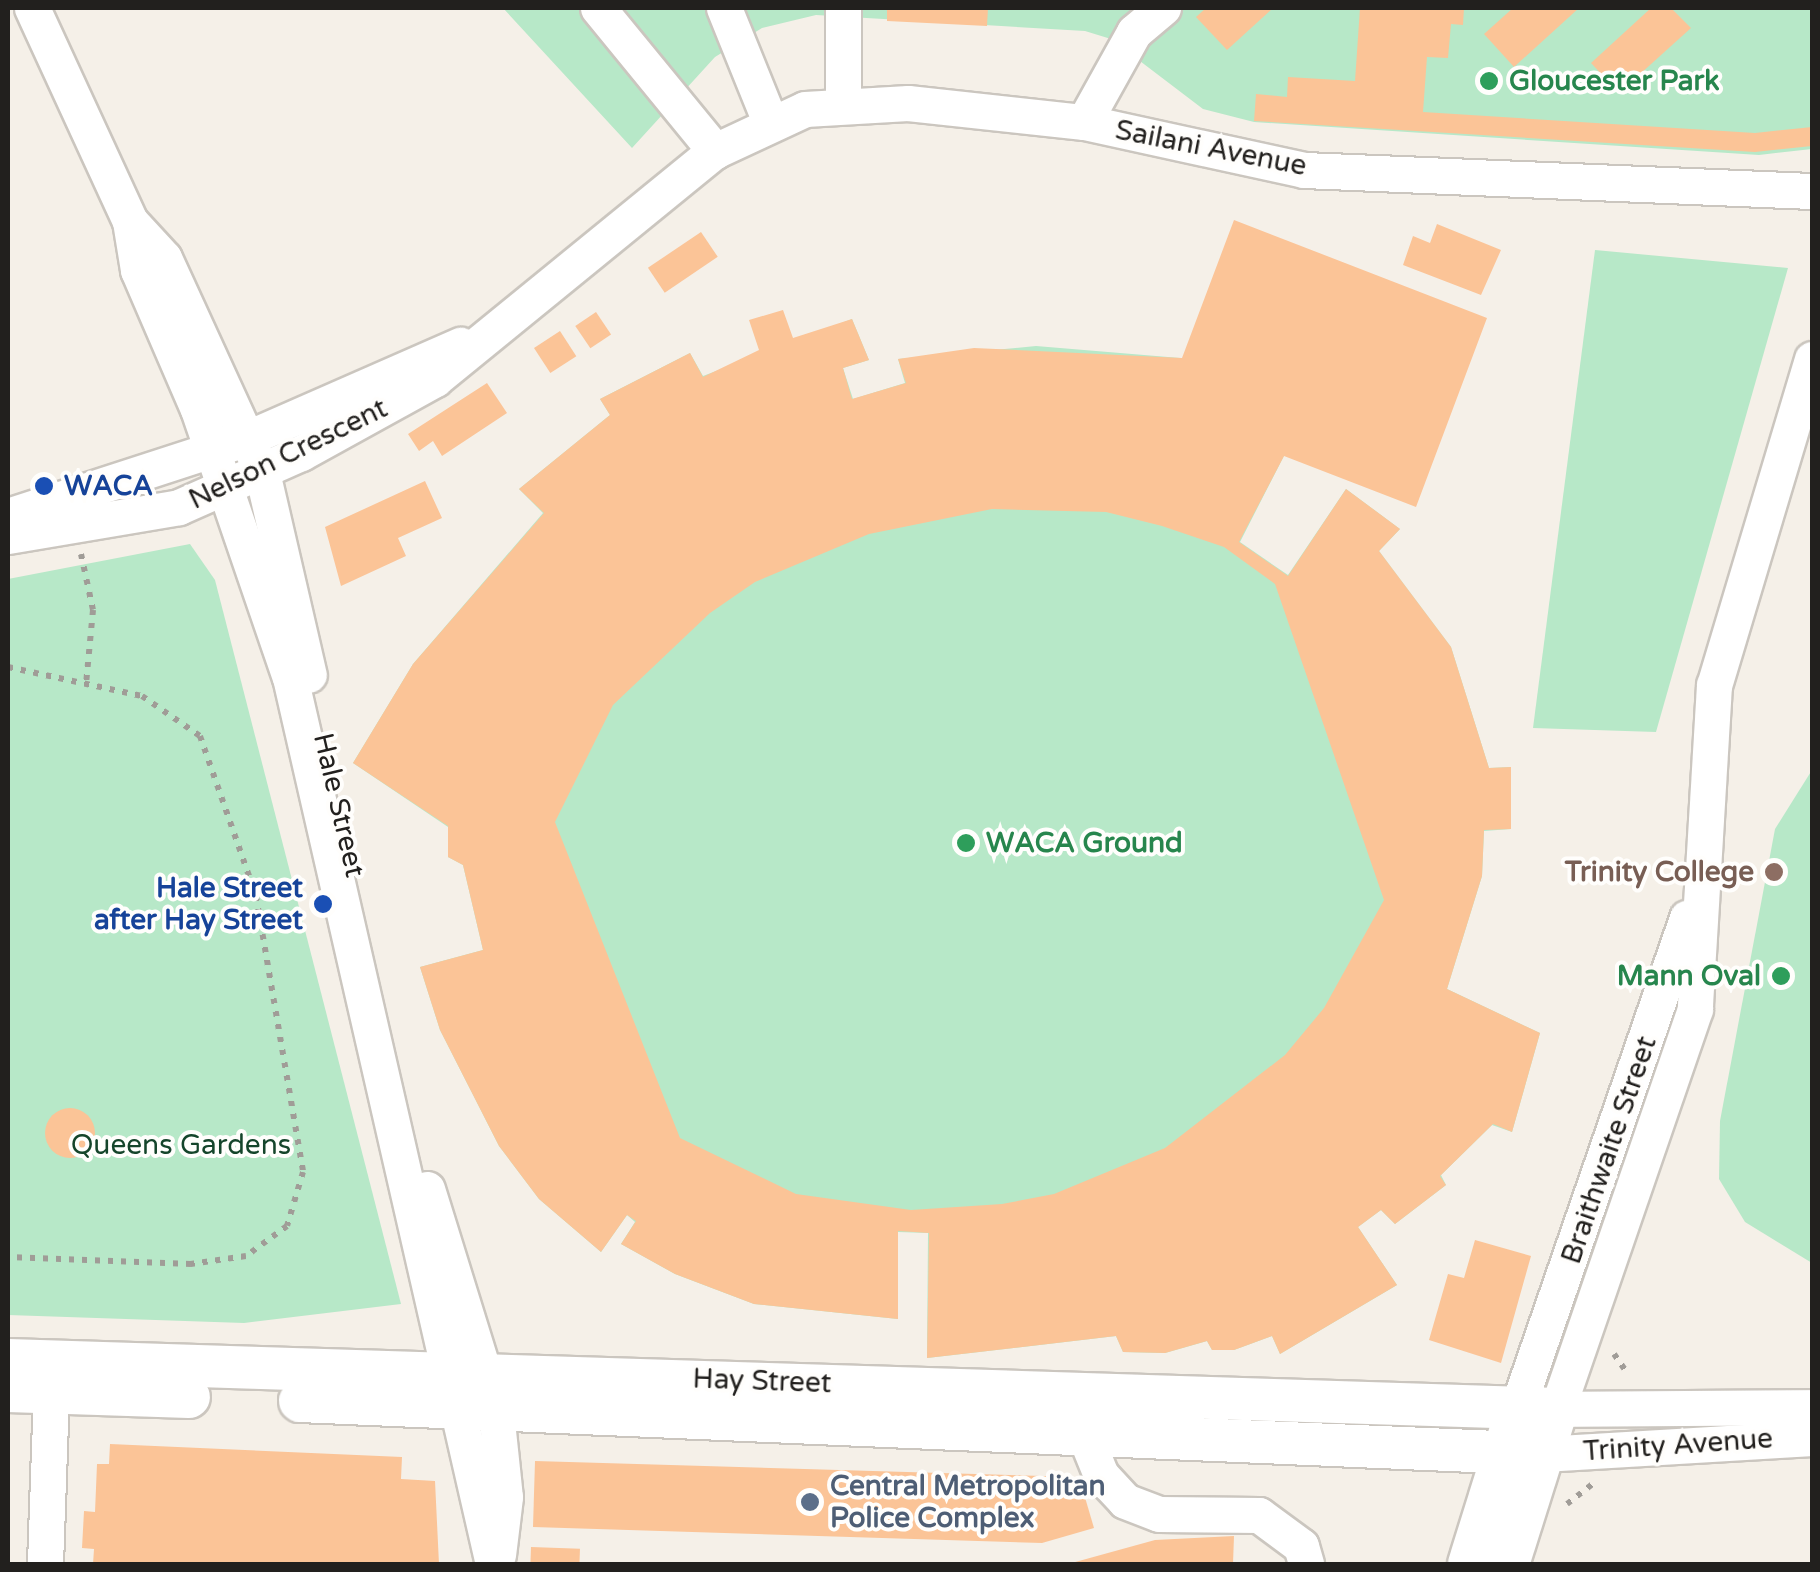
<!DOCTYPE html>
<style>
body{margin:0}
#map{position:relative;width:1820px;height:1572px;overflow:hidden;background:#f5f0e8;font-family:"Varela Round",sans-serif}
div>[style]{position:absolute}
.green>*{inset:0;background:#b7e8c8}
.building>*{inset:0;background:#fbc497;transform-origin:0 0}
.round{border-radius:50%}
.path>*{height:6px;margin-top:-3px;transform-origin:0;background:repeating-linear-gradient(90deg,#a09c97 0 5px,transparent 0 13px)}
.roads{filter:drop-shadow(2px 0 #cbc6bf) drop-shadow(-2px 0 #cbc6bf) drop-shadow(0 2px #cbc6bf) drop-shadow(0 -2px #cbc6bf)}
.minor>*{height:35px;margin:-17.5px;padding:0 17.5px;transform-origin:17.5px;border-radius:17.5px;background:#fff}
.major>*{height:42px;margin:-21px;padding:0 21px;transform-origin:21px;border-radius:21px;background:#fff}
.dots>*{width:28px;height:28px;translate:-50% -50%;box-sizing:border-box;border:5px solid #fffefc;border-radius:50%}
span{translate:-50% -50%;white-space:nowrap;text-align:center;line-height:1.15;-webkit-text-stroke:8px #fffefc;paint-order:stroke}
.leisure-label{font-size:28px;color:#27864d;font-weight:700}
.left{translate:0 -50%;text-align:left}
.right{translate:-100% -50%;text-align:right}
.street-label{font-size:28px;color:#22201e}
.transit-label{font-size:28px;color:#164399;font-weight:700}
.education-label{font-size:28px;color:#785e54;font-weight:700}
.park-label{font-size:28px;color:#15452b}
.service-label{font-size:28px;color:#4e5e75;font-weight:700}
.frame{position:absolute;inset:0;border:10px solid #22201e;pointer-events:none}
</style>
<div id="map">
<div class="green">
<div style="clip-path:polygon(503px 8px,1812px 8px,1812px 149px,1759px 155px,1254px 122px,1203px 109px,1111px 39px,1085px 31px,816px 15px,762px 28px,715px 57px,632px 148px)"></div>
<div style="clip-path:polygon(1595px 250px,1788px 268px,1656px 732px,1533px 728px)"></div>
<div style="clip-path:polygon(852px 319px,869px 360px,843px 368px,853px 399px,905px 383px,898px 359px,1036px 346px,1180px 358px,1313px 399px,1240px 542px,1288px 575px,1346px 489px,1400px 529px,1379px 551px,1451px 647px,1489px 768px,1511px 767px,1511px 829px,1484px 831px,1482px 876px,1447px 989px,1540px 1033px,1512px 1132px,1492px 1125px,1441px 1175px,1446px 1185px,1395px 1224px,1381px 1210px,1358px 1227px,1397px 1285px,1280px 1354px,1272px 1336px,1234px 1350px,1212px 1350px,1207px 1341px,1165px 1353px,1123px 1352px,1116px 1336px,927px 1358px,928px 1233px,898px 1232px,898px 1319px,754px 1304px,675px 1274px,621px 1244px,635px 1222px,627px 1215px,601px 1252px,539px 1199px,499px 1146px,440px 1030px,420px 967px,483px 950px,463px 865px,448px 857px,448px 827px,353px 763px,413px 664px,543px 513px,519px 489px,610px 415px,600px 399px,690px 353px,703px 376px)"></div>
<div style="clip-path:polygon(190px 544px,215px 580px,401px 1304px,244px 1323px,8px 1315px,8px 579px)"></div>
<div style="clip-path:polygon(1812px 770px,1812px 1263px,1745px 1222px,1719px 1179px,1720px 1121px,1775px 829px)"></div>
</div>
<div class="building">
<div style="clip-path:polygon(887px 8px,988px 8px,987px 26px,887px 21px)"></div>
<div style="clip-path:polygon(1206px 8px,1273px 8px,1227px 50px,1196px 17px)"></div>
<div style="clip-path:polygon(1360px 8px,1464px 8px,1463px 25px,1451px 24px,1448px 58px,1427px 57px,1423px 112px,1755px 133px,1812px 127px,1812px 146px,1755px 152px,1254px 121px,1256px 94px,1287px 97px,1288px 77px,1355px 81px)"></div>
<div style="clip-path:polygon(1513px 8px,1579px 8px,1514px 67px,1484px 34px)"></div>
<div style="clip-path:polygon(1651px 8px,1671px 8px,1691px 28px,1619px 93px,1591px 63px)"></div>
<div style="clip-path:polygon(evenodd,1234px 220px,1487px 318px,1416px 507px,1284px 456px,1239px 542px,1288px 576px,1346px 489px,1400px 529px,1379px 551px,1451px 647px,1489px 768px,1511px 767px,1511px 829px,1484px 830px,1482px 876px,1447px 989px,1540px 1033px,1512px 1132px,1493px 1124px,1440px 1176px,1446px 1185px,1395px 1224px,1381px 1210px,1358px 1227px,1397px 1285px,1280px 1354px,1272px 1336px,1234px 1350px,1212px 1350px,1207px 1341px,1165px 1353px,1123px 1352px,1116px 1336px,927px 1358px,929px 1233px,898px 1231px,898px 1319px,754px 1304px,675px 1274px,621px 1244px,636px 1221px,627px 1215px,601px 1252px,539px 1199px,499px 1146px,440px 1030px,420px 967px,483px 950px,463px 865px,448px 857px,448px 826px,353px 763px,413px 664px,544px 513px,519px 489px,610px 415px,600px 399px,690px 353px,703px 377px,759px 350px,749px 320px,783px 310px,793px 338px,852px 319px,869px 360px,843px 368px,852px 399px,906px 383px,898px 359px,974px 348px,1182px 358px,1234px 220px,992px 509px,1106px 512px,1162px 526px,1224px 547px,1275px 584px,1384px 900px,1324px 1008px,1285px 1055px,1165px 1148px,1054px 1194px,1002px 1204px,911px 1210px,796px 1194px,680px 1138px,555px 822px,613px 705px,710px 613px,755px 582px,869px 534px,992px 509px)"></div>
<div style="clip-path:polygon(1437px 224px,1501px 250px,1481px 295px,1403px 265px,1413px 236px,1430px 243px)"></div>
<div style="left:701px;top:232px;width:30px;height:64px;rotate:56deg"></div>
<div style="left:596px;top:312px;width:27px;height:25px;rotate:56deg"></div>
<div style="left:560px;top:331px;width:30px;height:31px;rotate:57deg"></div>
<div style="clip-path:polygon(487px 383px,507px 413px,442px 456px,433px 441px,419px 451px,408px 434px)"></div>
<div style="clip-path:polygon(425px 481px,442px 518px,398px 538px,406px 556px,341px 586px,325px 527px)"></div>
<div class="round" style="left:45px;top:1108px;width:50px;height:50px"></div>
<div style="clip-path:polygon(1475px 1240px,1531px 1256px,1501px 1363px,1429px 1340px,1448px 1274px,1464px 1278px)"></div>
<div style="clip-path:polygon(110px 1444px,402px 1457px,401px 1479px,435px 1481px,439px 1564px,93px 1564px,94px 1549px,82px 1548px,84px 1511px,95px 1512px,97px 1464px,109px 1464px)"></div>
<div style="clip-path:polygon(535px 1461px,1079px 1477px,1094px 1528px,1042px 1543px,533px 1527px)"></div>
<div style="clip-path:polygon(1234px 1536px,1233px 1564px,1068px 1564px,1155px 1540px)"></div>
<div style="left:531px;top:1547px;width:49px;height:17px;rotate:2deg"></div>
</div>
<div class="path">
<div style="left:81px;top:554px;width:57px;rotate:77.9deg"></div>
<div style="left:93px;top:610px;width:74px;rotate:95.4deg"></div>
<div style="left:8px;top:667px;width:137px;rotate:12.2deg"></div>
<div style="left:142px;top:696px;width:70px;rotate:34.6deg"></div>
<div style="left:200px;top:736px;width:170px;rotate:70.7deg"></div>
<div style="left:256px;top:896px;width:280px;rotate:80.3deg"></div>
<div style="left:303px;top:1172px;width:56px;rotate:106.5deg"></div>
<div style="left:287px;top:1226px;width:51px;rotate:143.8deg"></div>
<div style="left:246px;top:1256px;width:56px;rotate:171.7deg"></div>
<div style="left:191px;top:1264px;width:183px;rotate:-177.8deg"></div>
<div style="left:1614px;top:1354px;width:24px;rotate:55deg"></div>
<div style="left:1567px;top:1504px;width:33px;rotate:-38deg"></div>
</div>
<div class="roads">
<div class="minor">
<div style="left:32px;top:8px;width:234px;rotate:65.3deg"></div>
<div style="left:130px;top:221px;width:50px;rotate:80.7deg"></div>
<div style="left:138px;top:270px;width:151px;rotate:66.7deg"></div>
<div style="left:198px;top:409px;width:283px;rotate:71.1deg"></div>
<div style="left:290px;top:677px;width:910px;rotate:77.11deg"></div>
<div style="left:598px;top:8px;width:185px;rotate:50.7deg"></div>
<div style="left:724px;top:8px;width:123px;rotate:68deg"></div>
<div style="left:843px;top:103px;width:95px;rotate:-90deg"></div>
<div style="left:1084px;top:122px;width:103px;rotate:-60.9deg"></div>
<div style="left:1134px;top:32px;width:38px;rotate:-40deg"></div>
<div style="left:130px;top:221px;width:50px;rotate:47.4deg"></div>
<div style="left:164px;top:258px;width:235px;rotate:65.4deg"></div>
<div style="left:262px;top:472px;width:208px;rotate:77deg"></div>
<div style="left:1812px;top:359px;width:340px;rotate:106.7deg"></div>
<div style="left:1714px;top:685px;width:325px;rotate:93.4deg"></div>
<div style="left:1695px;top:1009px;width:423px;rotate:109deg"></div>
<div style="left:1557px;top:1409px;width:255px;rotate:-0.4deg"></div>
<div style="left:8px;top:516px;width:252px;rotate:-18deg"></div>
<div style="left:248px;top:438px;width:232px;rotate:-23.7deg"></div>
<div style="left:8px;top:536px;width:173px;rotate:-9.6deg"></div>
<div style="left:179px;top:507px;width:133px;rotate:-23.9deg"></div>
<div style="left:301px;top:453px;width:153px;rotate:-28.9deg"></div>
<div style="left:435px;top:379px;width:361px;rotate:-39.2deg"></div>
<div style="left:715px;top:151px;width:99px;rotate:-25deg"></div>
<div style="left:805px;top:109px;width:103px;rotate:-3.3deg"></div>
<div style="left:908px;top:103px;width:177px;rotate:6.2deg"></div>
<div style="left:1084px;top:122px;width:225px;rotate:12.3deg"></div>
<div style="left:1304px;top:170px;width:508px;rotate:2.37deg"></div>
<div style="left:427px;top:1189px;width:233px;rotate:72.8deg"></div>
<div style="left:496px;top:1412px;width:85px;rotate:84deg"></div>
<div style="left:505px;top:1497px;width:58px;rotate:96.9deg"></div>
<div style="left:1517px;top:1409px;width:520px;rotate:-70.9deg"></div>
<div style="left:1083px;top:1431px;width:48px;rotate:67.8deg"></div>
<div style="left:1101px;top:1475px;width:35px;rotate:47deg"></div>
<div style="left:1125px;top:1501px;width:36px;rotate:21deg"></div>
<div style="left:1159px;top:1514px;width:100px;rotate:0.6deg"></div>
<div style="left:1259px;top:1515px;width:52px;rotate:36.4deg"></div>
<div style="left:1301px;top:1546px;width:19px;rotate:74deg"></div>
<div style="left:1543px;top:1454px;width:269px;rotate:-3.4deg"></div>
<div style="left:45px;top:1564px;width:171px;rotate:-88deg"></div>
</div>
<div class="major">
<div style="left:8px;top:1360px;width:1550px;rotate:1.81deg"></div>
<div style="left:1557px;top:1409px;width:163px;rotate:107.5deg"></div>
<div style="left:8px;top:1391px;width:181px;rotate:1.9deg"></div>
<div style="left:300px;top:1401px;width:1244px;rotate:2.44deg"></div>
<div style="left:1469px;top:1564px;width:141px;rotate:-72.7deg"></div>
</div>
</div>
<div class="dots">
<div style="left:1489px;top:81px;background:#2e9e5b"></div>
<div style="left:44px;top:486px;background:#1a4fb4"></div>
<div style="left:966px;top:843px;background:#2e9e5b"></div>
<div style="left:1774px;top:872px;background:#8d6e63"></div>
<div style="left:323px;top:904px;background:#1a4fb4"></div>
<div style="left:1781px;top:976px;background:#2e9e5b"></div>
<div style="left:810px;top:1502px;background:#5c6f8a"></div>
</div>
<div class="leisure-label">
<span class="left" style="left:1509px;top:81px">Gloucester Park</span>
<span class="left" style="left:986px;top:843px">WACA Ground</span>
<span class="right" style="left:1761px;top:976px">Mann Oval</span>
</div>
<div class="street-label">
<span style="left:1211px;top:148px;rotate:11deg">Sailani Avenue</span>
<span style="left:288px;top:454px;rotate:-26deg">Nelson Crescent</span>
<span style="left:339px;top:805px;rotate:77deg">Hale Street</span>
<span style="left:1609px;top:1150px;rotate:-71deg">Braithwaite Street</span>
<span style="left:762px;top:1381px;rotate:2deg">Hay Street</span>
<span style="left:1678px;top:1445px;rotate:-4deg">Trinity Avenue</span>
</div>
<div class="transit-label">
<span class="left" style="left:64px;top:486px">WACA</span>
<span class="right" style="left:303px;top:904px">Hale Street<br>after Hay Street</span>
</div>
<div class="education-label">
<span class="right" style="left:1754px;top:872px">Trinity College</span>
</div>
<div class="park-label">
<span style="left:181px;top:1145px">Queens Gardens</span>
</div>
<div class="service-label">
<span class="left" style="left:830px;top:1502px">Central Metropolitan<br>Police Complex</span>
</div>
<div class="frame"></div>
</div>
